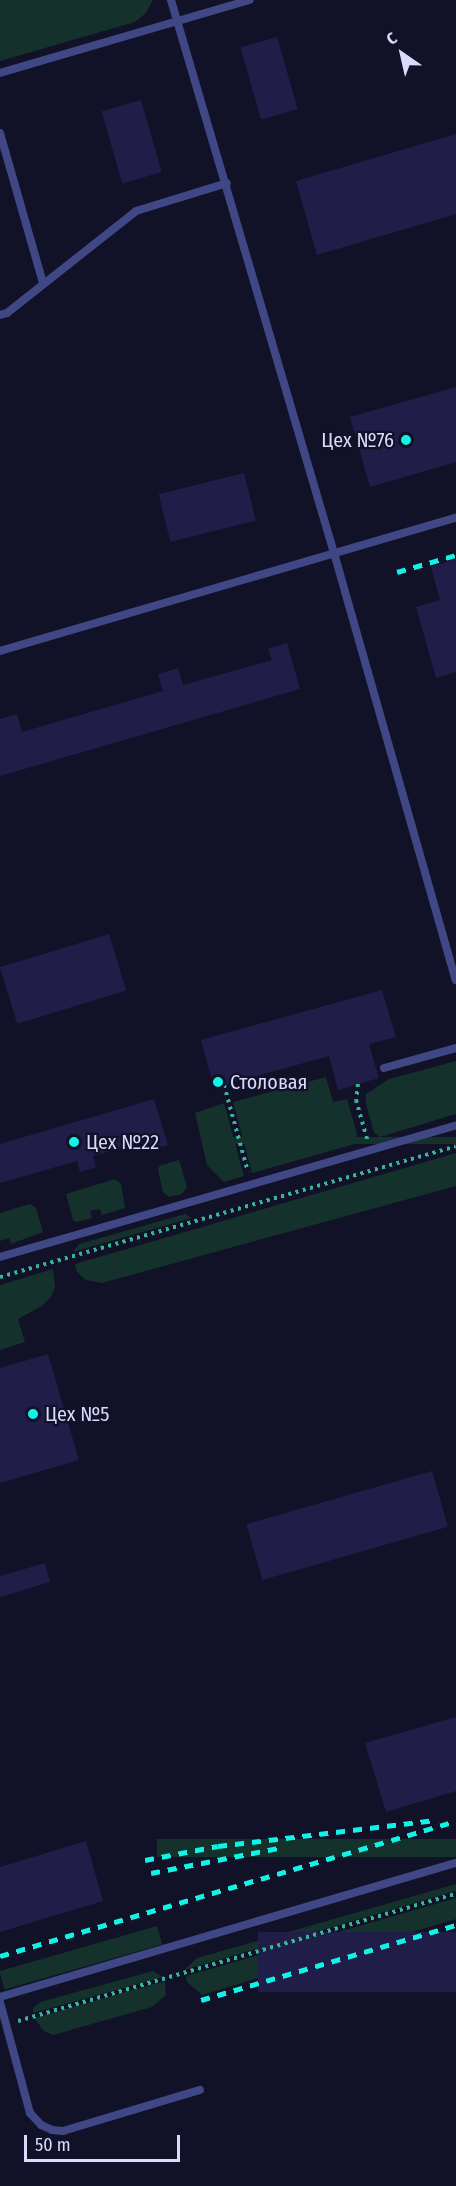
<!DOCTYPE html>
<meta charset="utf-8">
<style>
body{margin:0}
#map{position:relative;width:456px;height:2186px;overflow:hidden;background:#111127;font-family:"Fira Sans Condensed",sans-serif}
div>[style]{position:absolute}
.green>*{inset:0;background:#14312c;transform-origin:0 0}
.building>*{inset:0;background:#201e48;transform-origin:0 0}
.path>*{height:4px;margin-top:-2px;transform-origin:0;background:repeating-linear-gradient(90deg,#36b599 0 3px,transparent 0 7.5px)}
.service>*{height:8px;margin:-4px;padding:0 4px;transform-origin:4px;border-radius:4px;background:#3f4784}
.rail>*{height:4.5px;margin-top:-2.25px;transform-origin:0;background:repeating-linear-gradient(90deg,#0ff4e7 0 9px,transparent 0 17px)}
.dots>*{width:16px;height:16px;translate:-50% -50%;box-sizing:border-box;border:3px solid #111127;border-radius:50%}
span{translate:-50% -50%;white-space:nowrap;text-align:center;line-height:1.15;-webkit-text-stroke:4.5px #111127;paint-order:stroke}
.poi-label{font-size:20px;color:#d9dbfd}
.right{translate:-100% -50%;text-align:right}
.left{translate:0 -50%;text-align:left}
.north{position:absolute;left:372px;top:24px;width:60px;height:60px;-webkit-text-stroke:4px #111127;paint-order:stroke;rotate:326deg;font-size:16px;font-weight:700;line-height:24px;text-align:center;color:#d9dbfd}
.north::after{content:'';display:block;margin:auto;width:21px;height:27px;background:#d9dbfd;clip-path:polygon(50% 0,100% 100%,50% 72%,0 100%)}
.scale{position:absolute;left:24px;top:2135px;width:156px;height:27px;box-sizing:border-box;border:3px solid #d9dbfd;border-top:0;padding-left:8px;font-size:18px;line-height:21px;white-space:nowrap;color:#d9dbfd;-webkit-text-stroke:4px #111127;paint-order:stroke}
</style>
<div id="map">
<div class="green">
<div style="clip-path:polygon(0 0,153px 0,146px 13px,135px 22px,0 61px)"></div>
<div style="clip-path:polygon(456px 1061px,456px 1114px,380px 1137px,374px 1133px,366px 1104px,366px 1094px,389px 1079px)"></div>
<div style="clip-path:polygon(326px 1077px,333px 1102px,347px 1099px,357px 1134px,355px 1144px,252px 1173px,233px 1102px)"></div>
<div style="clip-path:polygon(224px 1103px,244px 1176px,224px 1182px,207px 1165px,195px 1113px)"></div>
<div style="left:456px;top:1137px;width:7px;height:246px;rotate:90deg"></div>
<div style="clip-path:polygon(456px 1153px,456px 1186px,102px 1283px,86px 1280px,77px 1272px,75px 1264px)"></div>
<div style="clip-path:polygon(179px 1160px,187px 1187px,182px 1194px,169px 1197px,163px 1192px,158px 1171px,159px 1166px)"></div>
<div style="clip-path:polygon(115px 1179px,121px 1184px,125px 1208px,102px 1215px,100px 1209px,90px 1211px,92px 1218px,76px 1222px,73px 1220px,66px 1194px)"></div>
<div style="clip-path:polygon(30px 1204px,36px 1208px,43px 1232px,11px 1244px,9px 1238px,0 1241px,0 1213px)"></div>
<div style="clip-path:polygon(185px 1214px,192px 1218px,73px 1252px,79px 1244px)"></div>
<div style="clip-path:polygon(53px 1269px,55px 1288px,51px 1297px,42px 1306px,18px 1319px,25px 1342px,0 1350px,0 1285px)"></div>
<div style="left:456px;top:1839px;width:18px;height:299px;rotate:90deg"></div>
<div style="clip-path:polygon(456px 1884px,456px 1891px,184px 1970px,197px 1958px)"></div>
<div style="clip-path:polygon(456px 1898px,456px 1919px,202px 1995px,187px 1982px,186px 1976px)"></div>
<div style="left:157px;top:1926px;width:19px;height:164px;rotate:74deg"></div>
<div style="clip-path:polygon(153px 1971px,163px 1977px,33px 2013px,33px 2008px,40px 2002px)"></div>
<div style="clip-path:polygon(165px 1981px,166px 1995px,152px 2007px,53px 2035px,44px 2031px,34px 2018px)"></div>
</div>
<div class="building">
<div style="left:277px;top:37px;width:75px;height:38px;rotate:74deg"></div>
<div style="left:141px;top:100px;width:75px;height:41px;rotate:74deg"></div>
<div style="clip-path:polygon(456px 134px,456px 214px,317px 255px,296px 181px)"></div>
<div style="clip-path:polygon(456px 387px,456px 462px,370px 487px,350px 417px)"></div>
<div style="left:244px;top:473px;width:49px;height:88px;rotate:76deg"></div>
<div style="clip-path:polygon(456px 559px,456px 672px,436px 678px,416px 607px,440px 600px,431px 567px)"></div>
<div style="clip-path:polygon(287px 643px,300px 689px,0 776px,0 719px,17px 714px,22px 732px,163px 691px,158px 674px,178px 668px,183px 685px,272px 660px,268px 649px)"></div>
<div style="left:109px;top:934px;width:59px;height:114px;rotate:73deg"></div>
<div style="clip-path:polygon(382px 990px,396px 1037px,369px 1044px,379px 1078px,338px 1090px,329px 1056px,214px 1088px,201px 1040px)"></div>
<div style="clip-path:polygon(154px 1099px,168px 1145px,151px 1150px,148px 1140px,93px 1156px,96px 1167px,80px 1172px,77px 1161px,0 1183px,0 1144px)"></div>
<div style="clip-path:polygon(48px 1354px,79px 1460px,0 1483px,0 1368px)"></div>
<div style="left:432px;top:1471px;width:58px;height:193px;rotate:74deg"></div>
<div style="clip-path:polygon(45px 1563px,50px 1582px,0 1597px,0 1576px)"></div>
<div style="clip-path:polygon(456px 1717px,456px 1791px,386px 1812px,365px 1743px)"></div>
<div style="clip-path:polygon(86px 1841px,103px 1901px,0 1932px,0 1867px)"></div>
<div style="left:456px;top:1932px;width:60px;height:198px;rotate:90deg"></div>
</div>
<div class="path">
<div style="left:358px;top:1084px;width:16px;rotate:97deg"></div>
<div style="left:356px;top:1100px;width:41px;rotate:74.2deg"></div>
<div style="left:224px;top:1085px;width:90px;rotate:74.6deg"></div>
<div style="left:0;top:1277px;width:474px;rotate:-16deg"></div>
<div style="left:18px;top:2021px;width:456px;rotate:-16.2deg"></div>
</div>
<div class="service">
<div style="left:171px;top:0;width:577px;rotate:73.58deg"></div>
<div style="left:334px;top:553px;width:444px;rotate:74.1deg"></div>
<div style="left:0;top:73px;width:260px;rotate:-16.3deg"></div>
<div style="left:0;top:133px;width:156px;rotate:74deg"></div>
<div style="left:0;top:315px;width:7px;rotate:-16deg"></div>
<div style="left:7px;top:313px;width:164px;rotate:-38.3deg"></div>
<div style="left:136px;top:211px;width:95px;rotate:-17.1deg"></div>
<div style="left:0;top:651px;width:475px;rotate:-16.3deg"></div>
<div style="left:384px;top:1068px;width:75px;rotate:-15.5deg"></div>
<div style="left:0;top:1257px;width:475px;rotate:-16.1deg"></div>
<div style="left:0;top:1997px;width:475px;rotate:-16.4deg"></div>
<div style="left:0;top:2002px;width:115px;rotate:74.9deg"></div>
<div style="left:30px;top:2113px;width:16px;rotate:47deg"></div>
<div style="left:41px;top:2125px;width:12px;rotate:24deg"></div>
<div style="left:52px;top:2130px;width:11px;rotate:5deg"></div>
<div style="left:63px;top:2131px;width:143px;rotate:-16.7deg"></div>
</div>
<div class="rail">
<div style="left:397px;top:572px;width:61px;rotate:-16.1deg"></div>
<div style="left:145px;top:1860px;width:74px;rotate:-10.9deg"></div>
<div style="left:218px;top:1846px;width:219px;rotate:-6.8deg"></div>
<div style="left:151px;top:1873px;width:135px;rotate:-11.1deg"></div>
<div style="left:0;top:1956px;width:476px;rotate:-16.5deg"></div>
<div style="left:201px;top:2000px;width:266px;rotate:-16.4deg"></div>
</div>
<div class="dots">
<div style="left:406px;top:440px;background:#0ff4e7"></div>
<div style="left:218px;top:1082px;background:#0ff4e7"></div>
<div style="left:74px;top:1142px;background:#0ff4e7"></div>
<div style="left:33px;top:1414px;background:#0ff4e7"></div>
</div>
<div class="poi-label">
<span class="right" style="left:394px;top:440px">Цех №76</span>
<span class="left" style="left:230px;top:1082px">Столовая</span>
<span class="left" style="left:86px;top:1142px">Цех №22</span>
<span class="left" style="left:45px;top:1414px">Цех №5</span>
</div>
<div class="north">С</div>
<div class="scale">50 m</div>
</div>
